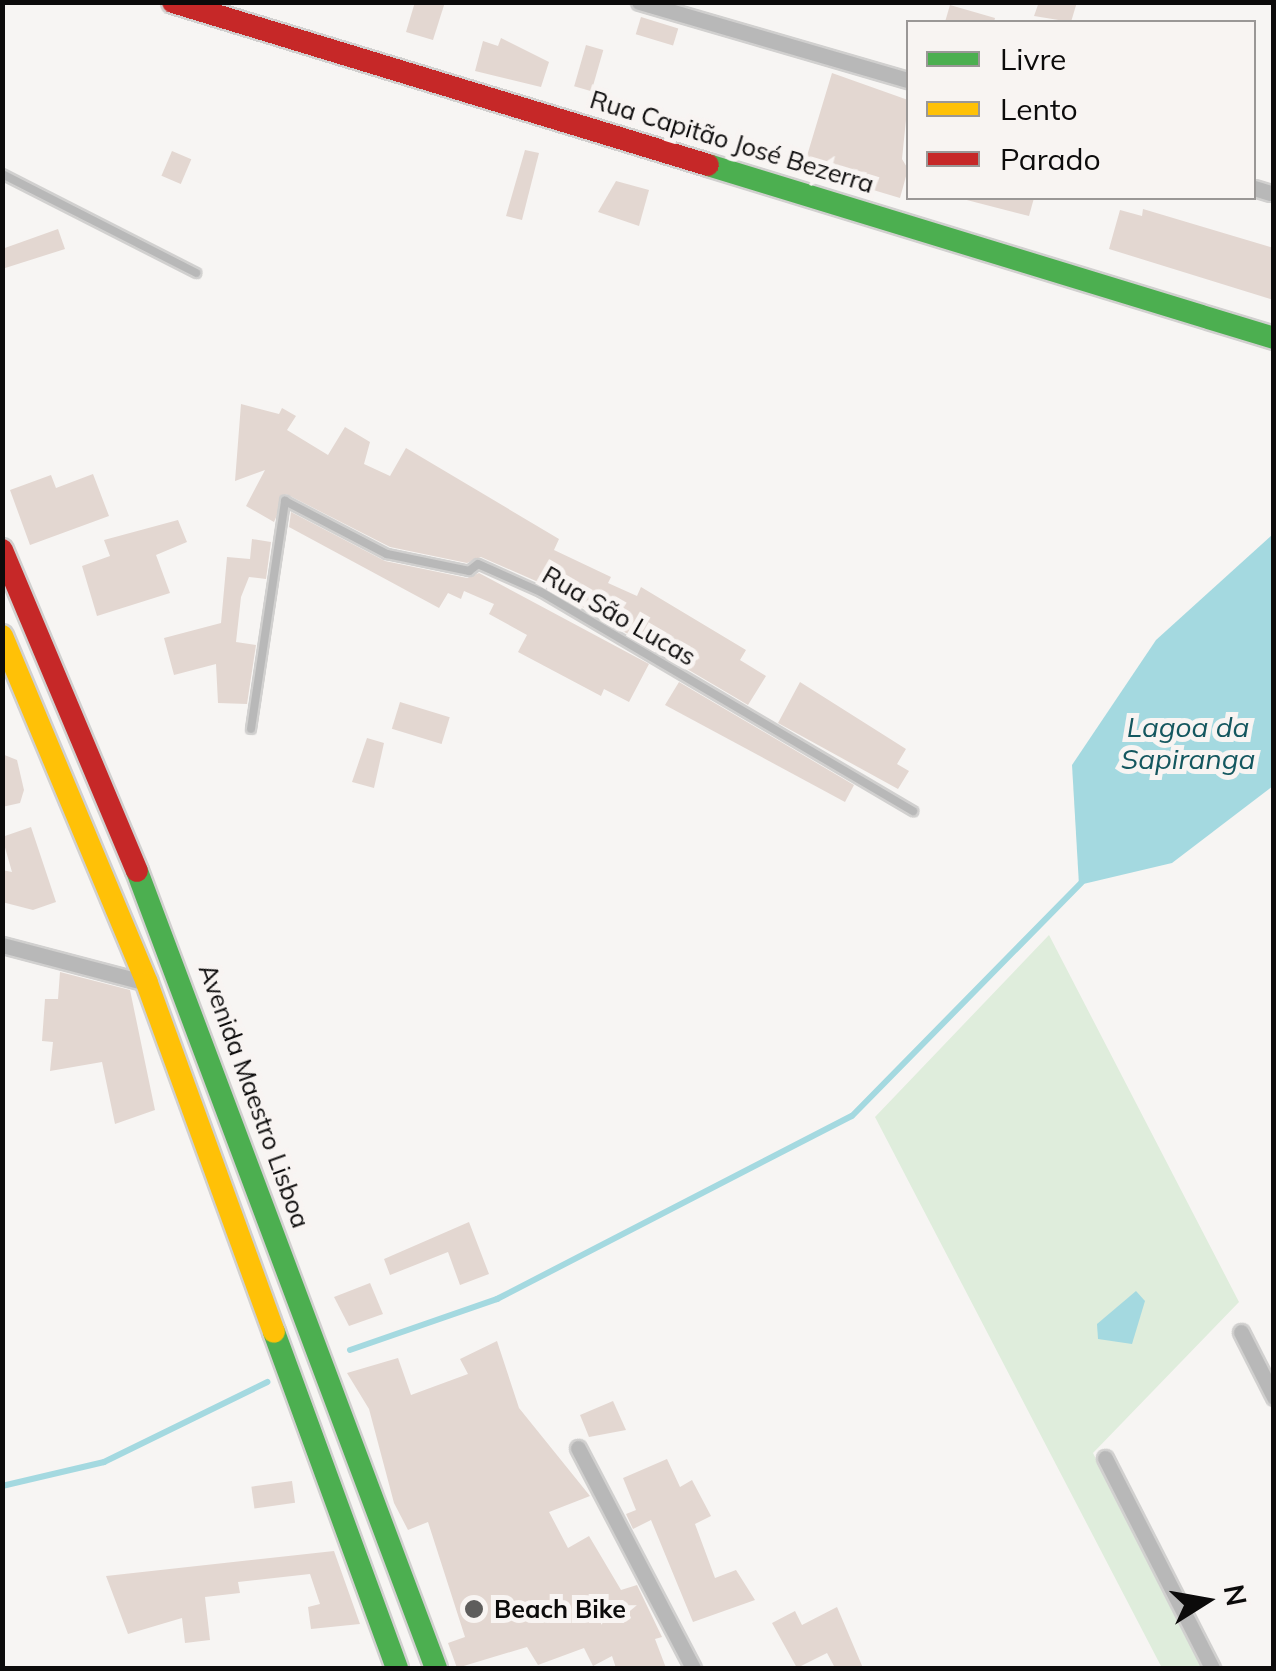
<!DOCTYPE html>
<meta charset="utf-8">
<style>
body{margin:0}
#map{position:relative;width:1276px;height:1671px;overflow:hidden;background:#f7f5f3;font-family:Mulish,sans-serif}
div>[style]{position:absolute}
.green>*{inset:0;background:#dfeddc}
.water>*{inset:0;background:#a4d9e0}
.stream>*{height:6px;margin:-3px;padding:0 3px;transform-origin:3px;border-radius:3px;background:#a4d9e0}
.building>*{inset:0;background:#e3d7d1;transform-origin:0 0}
.roads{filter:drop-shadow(2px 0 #d1d0cf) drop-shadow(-2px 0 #d1d0cf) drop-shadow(0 2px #d1d0cf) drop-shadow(0 -2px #d1d0cf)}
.lane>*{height:8px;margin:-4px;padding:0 4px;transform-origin:4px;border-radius:4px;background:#b8b8b8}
.street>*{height:15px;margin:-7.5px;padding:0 7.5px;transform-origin:7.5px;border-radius:7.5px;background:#b8b8b8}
.fast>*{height:22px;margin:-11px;padding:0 11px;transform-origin:11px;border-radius:11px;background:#4caf50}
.slow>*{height:22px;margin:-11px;padding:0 11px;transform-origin:11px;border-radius:11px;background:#ffc107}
.jam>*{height:22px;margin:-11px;padding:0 11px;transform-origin:11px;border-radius:11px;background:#c62828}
.dots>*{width:28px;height:28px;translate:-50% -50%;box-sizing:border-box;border:5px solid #f8f4f2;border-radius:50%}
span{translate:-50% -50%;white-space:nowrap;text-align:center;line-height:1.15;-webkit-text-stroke:10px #f8f4f2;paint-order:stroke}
.street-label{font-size:25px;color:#0c0b0b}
.poi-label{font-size:25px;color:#0c0b0b;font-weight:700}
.left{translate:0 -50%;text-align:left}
.water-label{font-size:28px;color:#14575f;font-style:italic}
.frame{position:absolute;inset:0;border:5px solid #0c0b0b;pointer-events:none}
.legend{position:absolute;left:906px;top:20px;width:350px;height:180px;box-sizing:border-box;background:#f8f4f2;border:2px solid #9a9796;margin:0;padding:12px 18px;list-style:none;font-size:30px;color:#0c0b0b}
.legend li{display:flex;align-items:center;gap:20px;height:50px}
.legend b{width:50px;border:2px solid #9a9796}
.north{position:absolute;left:1156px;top:1551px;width:100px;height:100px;-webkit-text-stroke:8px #f8f4f2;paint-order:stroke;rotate:79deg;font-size:28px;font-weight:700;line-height:40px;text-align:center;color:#0c0b0b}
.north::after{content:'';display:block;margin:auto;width:35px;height:45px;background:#0c0b0b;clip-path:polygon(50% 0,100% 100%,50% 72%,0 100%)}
</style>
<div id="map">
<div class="green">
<div style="clip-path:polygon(1049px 935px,1239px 1302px,1093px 1453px,1203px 1668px,1162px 1668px,875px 1117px)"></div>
</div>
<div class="water">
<div style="clip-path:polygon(1273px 534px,1273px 786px,1172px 863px,1079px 885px,1072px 765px,1156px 640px)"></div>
<div style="clip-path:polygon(1136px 1291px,1145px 1301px,1132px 1344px,1098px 1339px,1097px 1324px)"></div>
</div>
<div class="stream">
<div style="left:350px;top:1350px;width:156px;rotate:-19.1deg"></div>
<div style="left:497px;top:1299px;width:399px;rotate:-27.3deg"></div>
<div style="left:852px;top:1116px;width:328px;rotate:-45.5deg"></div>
<div style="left:2px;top:1486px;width:105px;rotate:-13.2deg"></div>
<div style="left:104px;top:1462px;width:182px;rotate:-26.1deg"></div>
</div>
<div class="building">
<div style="clip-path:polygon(415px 2px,445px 2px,433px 40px,406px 32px)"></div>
<div style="clip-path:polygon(1039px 2px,1077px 2px,1071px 22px,1034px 16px)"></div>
<div style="clip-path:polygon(950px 5px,995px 18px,994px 22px,945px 22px)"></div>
<div style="left:641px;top:17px;width:39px;height:18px;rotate:17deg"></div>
<div style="clip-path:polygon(501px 38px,549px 62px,541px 87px,475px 71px,483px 41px,498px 46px)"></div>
<div style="left:586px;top:45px;width:18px;height:43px;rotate:16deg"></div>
<div style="clip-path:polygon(832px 73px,908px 100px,902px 159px,908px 169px,900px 198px,803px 169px)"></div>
<div style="clip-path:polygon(525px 150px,539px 153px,522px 220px,506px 216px)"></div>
<div style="left:172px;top:151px;width:21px;height:27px;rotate:23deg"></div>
<div style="clip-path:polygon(616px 181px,649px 190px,639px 226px,598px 212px)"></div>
<div style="clip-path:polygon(959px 198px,1034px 198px,1029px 216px)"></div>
<div style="clip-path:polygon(1143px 209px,1274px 248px,1274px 300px,1109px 249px,1120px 210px,1142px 216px)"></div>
<div style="clip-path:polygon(58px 229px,65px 249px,2px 269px,2px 249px)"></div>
<div style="clip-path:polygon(241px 404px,279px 414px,282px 408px,296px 416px,287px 430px,328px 455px,345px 427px,370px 442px,364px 464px,390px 476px,406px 448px,559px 539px,554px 550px,611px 577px,608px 583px,637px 596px,641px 587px,746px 650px,740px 660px,766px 676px,748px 705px,545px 585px,481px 557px,467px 563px,390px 547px,286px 494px,274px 522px,246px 506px,265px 470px,235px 481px)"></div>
<div style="clip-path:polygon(93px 474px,109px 516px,30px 545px,10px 490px,51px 475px,56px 488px)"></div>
<div style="clip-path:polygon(291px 512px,385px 561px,467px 578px,479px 573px,649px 664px,629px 702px,604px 689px,601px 696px,518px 652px,527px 635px,489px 614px,494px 604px,464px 591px,461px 599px,448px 593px,439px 608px,289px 527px)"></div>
<div style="clip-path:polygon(178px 520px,187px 542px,156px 555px,170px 593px,97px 616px,82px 566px,110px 556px,104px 540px)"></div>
<div style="clip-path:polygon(252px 539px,271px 542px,266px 579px,249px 577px,241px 597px,236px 642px,256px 645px,247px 704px,218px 703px,216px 664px,174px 675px,164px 638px,221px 623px,227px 557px,250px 559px)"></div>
<div style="clip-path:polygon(679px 682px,854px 785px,845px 802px,665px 705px)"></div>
<div style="clip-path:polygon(800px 682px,906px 749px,897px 764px,909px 771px,898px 789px,778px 723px)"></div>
<div style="left:400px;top:702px;width:52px;height:28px;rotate:17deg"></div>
<div style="clip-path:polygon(367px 738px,384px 743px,374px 788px,352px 782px)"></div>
<div style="clip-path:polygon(2px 754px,17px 760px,24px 790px,20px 803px,2px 807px)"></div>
<div style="clip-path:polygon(31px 827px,56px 902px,33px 910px,2px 902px,2px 870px,12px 872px,2px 837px)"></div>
<div style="clip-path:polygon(60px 972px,130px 990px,155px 1110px,115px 1124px,102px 1062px,50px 1071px,53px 1042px,42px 1041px,45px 999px,58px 999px)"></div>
<div style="clip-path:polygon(469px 1222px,489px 1274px,460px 1285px,448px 1252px,390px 1275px,384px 1259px)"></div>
<div style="clip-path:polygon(370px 1283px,383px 1314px,349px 1326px,334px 1297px)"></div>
<div style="clip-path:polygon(497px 1341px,519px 1408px,590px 1496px,549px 1512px,568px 1548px,589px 1536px,621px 1590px,637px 1585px,662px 1637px,655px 1639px,666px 1668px,616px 1668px,612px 1656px,593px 1666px,584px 1648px,538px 1665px,527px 1647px,457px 1668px,448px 1643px,465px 1637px,428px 1522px,408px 1530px,394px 1503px,369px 1409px,347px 1373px,398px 1358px,411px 1395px,468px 1374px,460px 1359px)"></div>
<div style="clip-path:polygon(613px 1401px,626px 1430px,589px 1437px,580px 1415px)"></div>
<div style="clip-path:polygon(667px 1459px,680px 1487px,692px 1480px,711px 1516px,695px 1524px,715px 1578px,736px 1570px,755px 1600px,693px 1622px,651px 1520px,633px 1529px,626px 1514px,636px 1510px,623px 1478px)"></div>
<div style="left:292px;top:1481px;width:22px;height:41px;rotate:82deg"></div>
<div style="clip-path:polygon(334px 1551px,360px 1624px,311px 1629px,308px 1607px,320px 1604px,310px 1574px,238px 1582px,240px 1593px,205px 1597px,210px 1640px,185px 1643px,182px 1618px,128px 1634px,106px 1576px)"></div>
<div style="clip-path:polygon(837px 1607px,863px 1668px,835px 1668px,827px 1653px,797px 1668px,772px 1623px,795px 1611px,802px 1625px)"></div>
</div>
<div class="roads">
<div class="lane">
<div style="left:2px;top:174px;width:218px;rotate:27deg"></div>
<div style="left:251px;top:729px;width:231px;rotate:-81.5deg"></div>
<div style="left:285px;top:501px;width:115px;rotate:27.5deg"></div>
<div style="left:387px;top:554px;width:84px;rotate:11.7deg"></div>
<div style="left:469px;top:571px;width:11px;rotate:-38deg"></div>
<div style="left:478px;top:564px;width:69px;rotate:24deg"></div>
<div style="left:541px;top:592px;width:432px;rotate:30.5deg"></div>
</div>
<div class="street">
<div style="left:639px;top:2px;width:280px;rotate:16.2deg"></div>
<div style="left:1254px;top:188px;width:17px;rotate:17deg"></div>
<div style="left:2px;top:945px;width:150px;rotate:14.7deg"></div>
<div style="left:1241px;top:1332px;width:73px;rotate:63.1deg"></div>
<div style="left:578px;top:1448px;width:248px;rotate:62.4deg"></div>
<div style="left:1105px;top:1458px;width:236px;rotate:63deg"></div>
</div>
<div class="fast">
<div style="left:708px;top:165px;width:592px;rotate:17deg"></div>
<div style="left:137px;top:871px;width:851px;rotate:69.44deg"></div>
<div style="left:274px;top:1332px;width:358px;rotate:69.9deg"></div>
</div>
<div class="slow">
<div style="left:2px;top:636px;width:376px;rotate:67.3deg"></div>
<div style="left:147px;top:983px;width:371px;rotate:70deg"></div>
</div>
<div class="jam">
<div style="left:173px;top:2px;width:559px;rotate:16.94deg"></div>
<div style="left:2px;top:550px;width:348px;rotate:67.2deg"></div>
</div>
</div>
<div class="dots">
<div style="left:474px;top:1609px;background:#5e5d5c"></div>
</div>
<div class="street-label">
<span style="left:732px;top:142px;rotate:17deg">Rua Capitão José Bezerra</span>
<span style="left:619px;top:616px;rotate:30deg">Rua São Lucas</span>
<span style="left:254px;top:1096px;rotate:70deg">Avenida Maestro Lisboa</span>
</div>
<div class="poi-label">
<span class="left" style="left:494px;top:1609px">Beach Bike</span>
</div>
<div class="water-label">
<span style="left:1188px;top:743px">Lagoa da<br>Sapiranga</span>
</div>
<div class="frame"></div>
<ul class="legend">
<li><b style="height:12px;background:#4caf50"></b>Livre</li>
<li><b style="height:12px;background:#ffc107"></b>Lento</li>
<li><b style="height:12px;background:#c62828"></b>Parado</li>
</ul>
<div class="north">N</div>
</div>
